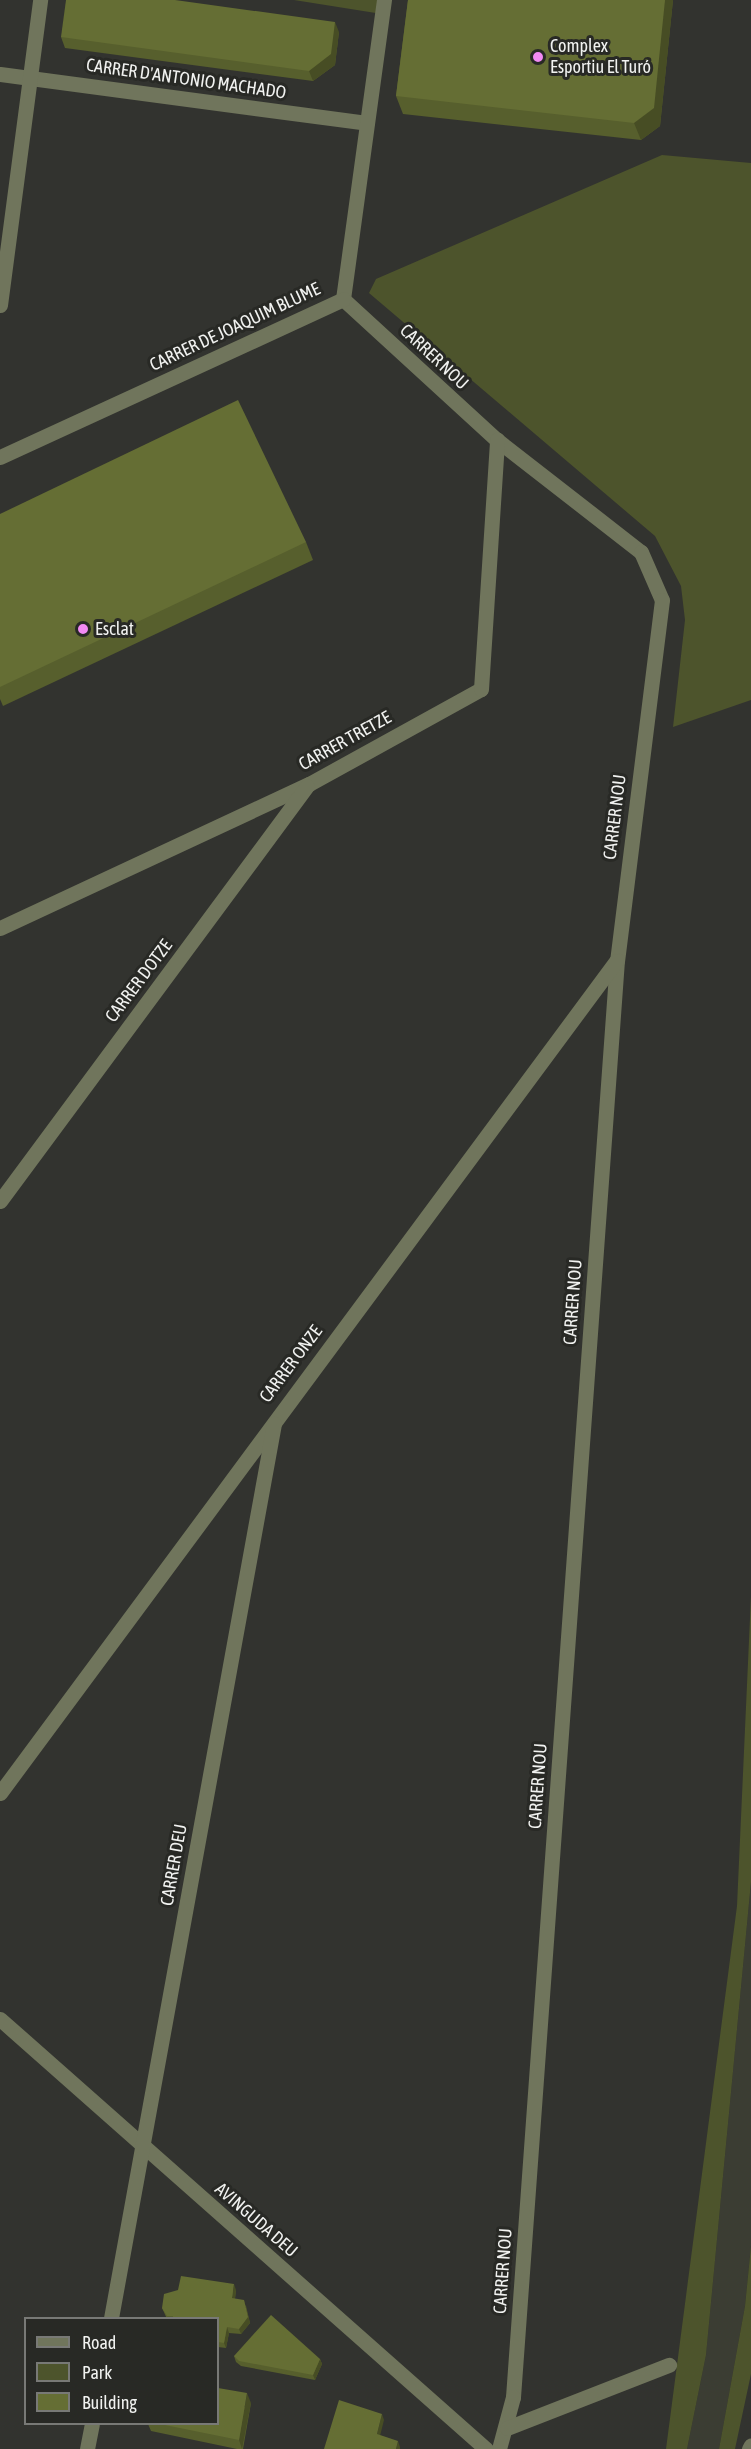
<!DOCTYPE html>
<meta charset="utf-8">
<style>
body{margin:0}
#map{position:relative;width:751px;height:2449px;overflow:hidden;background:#32332f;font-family:"Asap Condensed",sans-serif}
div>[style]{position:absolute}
.built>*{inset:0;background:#3b3d33}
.green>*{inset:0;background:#4d542c}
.minor>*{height:15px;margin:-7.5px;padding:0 7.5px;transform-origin:7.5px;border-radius:7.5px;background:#70755c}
.wall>*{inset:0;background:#575f2d}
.shaded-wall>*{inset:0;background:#474d24}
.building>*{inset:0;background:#656e34}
.dots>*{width:16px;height:16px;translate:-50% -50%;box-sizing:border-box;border:3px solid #282925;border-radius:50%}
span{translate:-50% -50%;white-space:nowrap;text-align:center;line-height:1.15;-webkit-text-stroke:6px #282925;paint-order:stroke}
.poi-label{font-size:18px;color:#f1f2f0}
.left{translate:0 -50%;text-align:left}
.street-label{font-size:18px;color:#f1f2f0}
.legend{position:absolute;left:24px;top:2317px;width:195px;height:108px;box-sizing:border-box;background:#282925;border:2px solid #787976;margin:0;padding:8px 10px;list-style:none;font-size:18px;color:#f1f2f0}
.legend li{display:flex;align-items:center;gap:12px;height:30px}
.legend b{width:30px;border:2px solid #787976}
</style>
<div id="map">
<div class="built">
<div style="clip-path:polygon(751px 1882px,751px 2246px,745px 2306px,719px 2449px,687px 2449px,706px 2355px)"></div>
</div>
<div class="green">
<div style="clip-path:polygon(294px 0,383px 0,382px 14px)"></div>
<div style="clip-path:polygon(662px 155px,751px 163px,751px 700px,673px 727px,685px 620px,681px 586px,655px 536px,369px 293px,376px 279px)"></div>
<div style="clip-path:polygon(751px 1596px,751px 1882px,706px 2355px,687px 2449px,666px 2449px,737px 1906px)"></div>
<div style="clip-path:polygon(751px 2246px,751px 2374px,735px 2449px,719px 2449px,745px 2306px)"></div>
</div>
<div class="minor">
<div style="left:0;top:74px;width:370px;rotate:7.6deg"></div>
<div style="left:343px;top:299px;width:209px;rotate:42.5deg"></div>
<div style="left:497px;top:440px;width:182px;rotate:37.9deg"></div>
<div style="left:641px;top:552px;width:52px;rotate:66.4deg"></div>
<div style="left:662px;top:600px;width:363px;rotate:97.1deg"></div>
<div style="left:617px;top:960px;width:1441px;rotate:94.14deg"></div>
<div style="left:513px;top:2397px;width:54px;rotate:105.1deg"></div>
<div style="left:343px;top:299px;width:302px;rotate:-82.2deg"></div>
<div style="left:0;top:305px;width:308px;rotate:-82.5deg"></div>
<div style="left:0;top:457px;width:378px;rotate:-24.7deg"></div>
<div style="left:0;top:928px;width:341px;rotate:-25deg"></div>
<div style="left:309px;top:784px;width:196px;rotate:-28.9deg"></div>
<div style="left:481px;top:689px;width:250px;rotate:-86.3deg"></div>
<div style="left:0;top:1201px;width:516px;rotate:-53.51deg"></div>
<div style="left:0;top:1793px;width:1035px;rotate:-53.48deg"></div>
<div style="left:0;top:2019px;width:649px;rotate:41.5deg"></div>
<div style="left:111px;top:2318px;width:909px;rotate:-79.67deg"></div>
<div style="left:507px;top:2428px;width:174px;rotate:-21.3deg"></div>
<div style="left:87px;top:2449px;width:25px;rotate:-79deg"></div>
<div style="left:749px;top:2449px;width:4px;rotate:-63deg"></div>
</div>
<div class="wall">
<div style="clip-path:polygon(408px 0,673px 0,660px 126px,641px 140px,403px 114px,396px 96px)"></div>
<div style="clip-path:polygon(339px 32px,335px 65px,313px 81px,65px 48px,61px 37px)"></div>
<div style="clip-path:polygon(0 514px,306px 542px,313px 560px,3px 706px,0 699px)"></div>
<div style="clip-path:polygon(236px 2290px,235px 2299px,246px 2306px,250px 2323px,241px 2334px,229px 2333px,226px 2348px,218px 2347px,218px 2319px,167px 2319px,162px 2308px)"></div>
<div style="clip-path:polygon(234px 2356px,320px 2359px,322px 2364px,315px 2380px,241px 2366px,236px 2362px)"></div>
<div style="clip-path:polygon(251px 2403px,243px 2449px,237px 2449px,151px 2431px,148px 2424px,218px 2424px)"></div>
</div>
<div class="shaded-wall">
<div style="clip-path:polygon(665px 0,673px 0,660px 126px,641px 140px,634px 123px)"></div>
<div style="clip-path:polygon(335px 22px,339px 32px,335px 65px,313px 81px,309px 71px)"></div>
<div style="clip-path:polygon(234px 2284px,236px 2290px,234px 2304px,232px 2298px)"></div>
<div style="clip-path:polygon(244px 2300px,250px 2323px,241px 2334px,239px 2329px)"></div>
<div style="clip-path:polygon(227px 2327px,229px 2333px,226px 2348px,224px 2343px)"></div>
<div style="clip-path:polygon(320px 2359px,322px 2364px,315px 2380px,313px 2375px)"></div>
<div style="clip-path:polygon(247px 2393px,251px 2403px,242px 2449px,239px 2440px)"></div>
<div style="clip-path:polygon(382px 2414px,384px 2420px,379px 2440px,377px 2434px)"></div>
<div style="clip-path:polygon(398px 2441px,400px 2447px,400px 2449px,396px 2449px)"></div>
</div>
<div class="building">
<div style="clip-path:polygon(66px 0,175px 0,335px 22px,331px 54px,309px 71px,61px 37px)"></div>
<div style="clip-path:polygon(408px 0,665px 0,654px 108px,634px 123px,396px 96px)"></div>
<div style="clip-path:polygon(238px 400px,306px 542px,0 687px,0 514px)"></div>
<div style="clip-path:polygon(181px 2276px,234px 2284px,232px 2298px,244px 2300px,248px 2317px,239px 2329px,227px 2327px,224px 2343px,218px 2342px,218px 2319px,173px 2319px,173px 2316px,167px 2316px,162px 2308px,164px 2294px,178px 2290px)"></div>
<div style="clip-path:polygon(271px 2315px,320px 2359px,313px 2375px,239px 2361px,234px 2356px)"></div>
<div style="clip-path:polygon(218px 2388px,247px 2393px,239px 2440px,160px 2424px,218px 2424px)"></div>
<div style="clip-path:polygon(339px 2400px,382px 2414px,377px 2434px,398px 2441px,396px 2449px,324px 2449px)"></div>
</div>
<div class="dots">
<div style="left:538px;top:57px;background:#f28af3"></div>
<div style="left:83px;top:629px;background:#f28af3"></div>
</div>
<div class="poi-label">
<span class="left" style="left:550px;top:57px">Complex<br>Esportiu El Turó</span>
<span class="left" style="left:95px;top:629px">Esclat</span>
</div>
<div class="street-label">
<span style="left:186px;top:79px;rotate:8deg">CARRER D'ANTONIO MACHADO</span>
<span style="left:235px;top:327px;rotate:-25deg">CARRER DE JOAQUIM BLUME</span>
<span style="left:434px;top:357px;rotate:43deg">CARRER NOU</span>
<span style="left:345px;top:741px;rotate:-29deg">CARRER TRETZE</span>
<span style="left:615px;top:817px;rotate:-83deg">CARRER NOU</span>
<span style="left:139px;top:981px;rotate:-53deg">CARRER DOTZE</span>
<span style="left:573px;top:1302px;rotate:-86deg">CARRER NOU</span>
<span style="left:291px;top:1364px;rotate:-53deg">CARRER ONZE</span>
<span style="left:538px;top:1786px;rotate:-86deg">CARRER NOU</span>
<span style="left:174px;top:1865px;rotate:-80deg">CARRER DEU</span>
<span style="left:256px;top:2220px;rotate:41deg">AVINGUDA DEU</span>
<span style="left:503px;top:2271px;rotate:-86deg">CARRER NOU</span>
</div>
<ul class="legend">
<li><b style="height:8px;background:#70755c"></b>Road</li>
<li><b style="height:16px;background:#4d542c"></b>Park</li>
<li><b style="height:16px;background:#656e34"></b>Building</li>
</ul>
</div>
